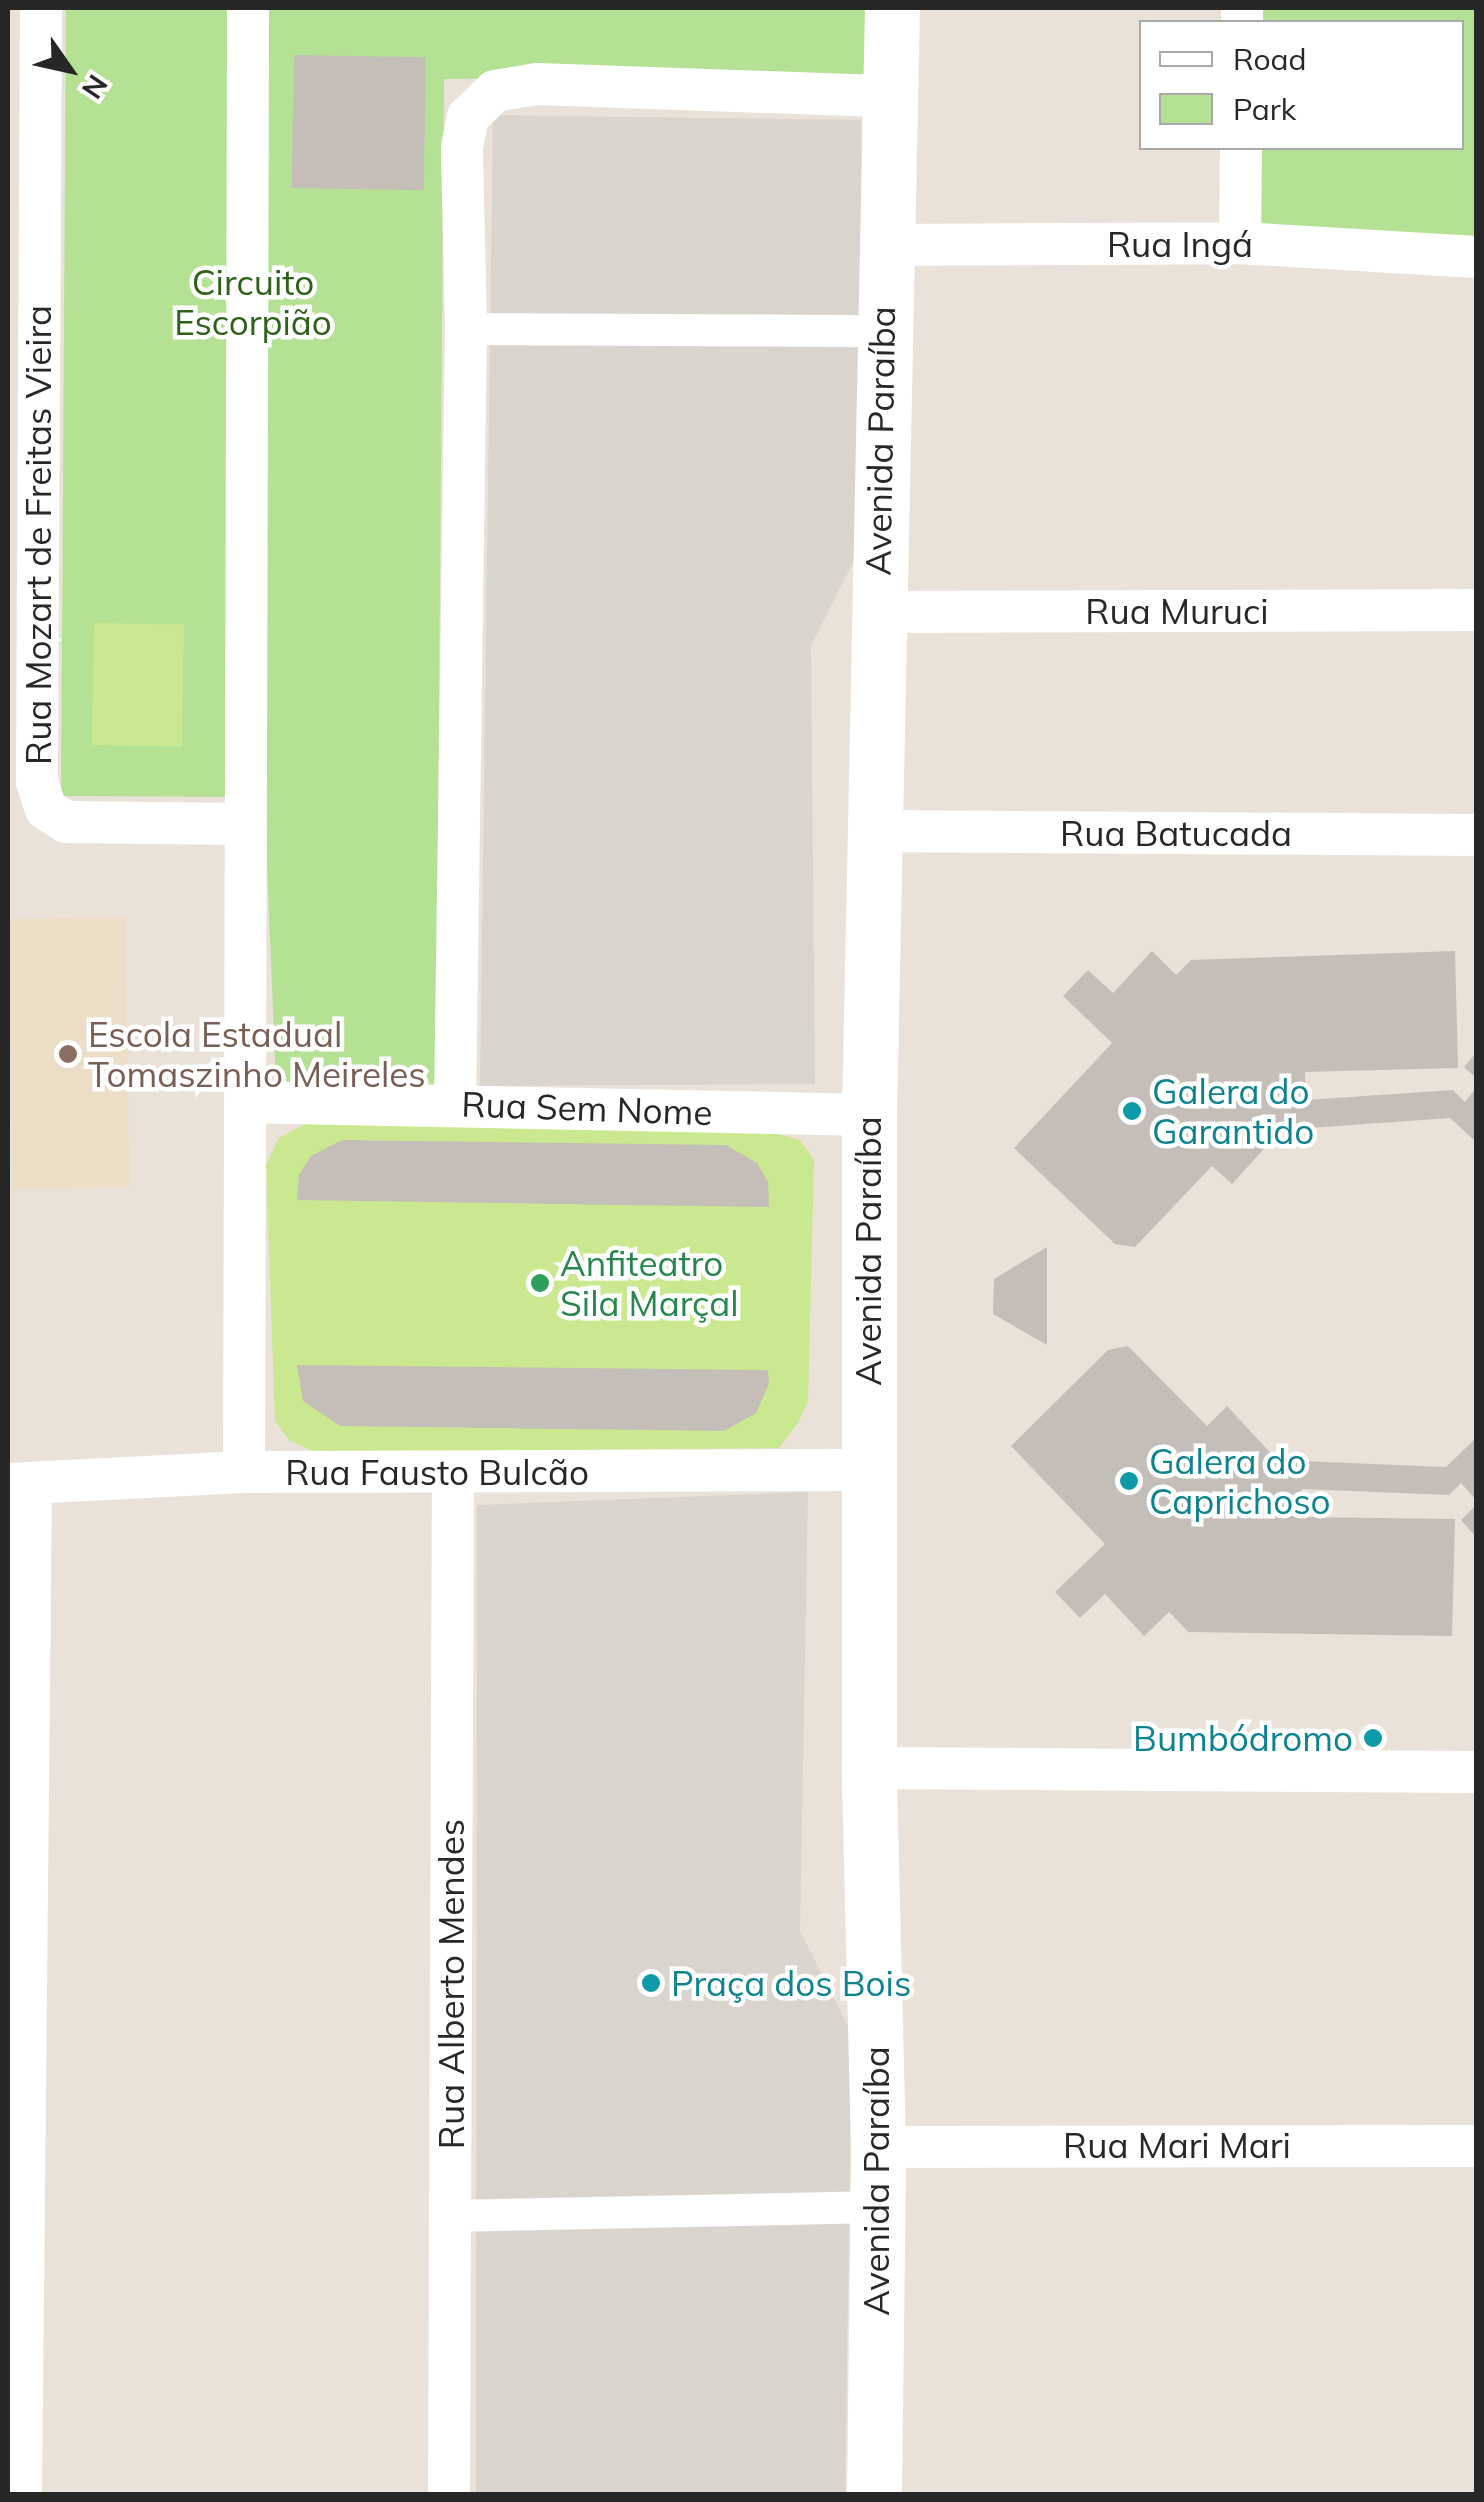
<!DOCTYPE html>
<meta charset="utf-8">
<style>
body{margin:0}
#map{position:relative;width:1484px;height:2502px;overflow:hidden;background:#eae1d8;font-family:Mulish,sans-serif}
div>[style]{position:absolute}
.education>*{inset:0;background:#ecddc7;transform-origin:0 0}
.green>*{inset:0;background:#b4e194}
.pitch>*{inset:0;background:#cae88f;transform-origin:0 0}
.plaza>*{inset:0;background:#dad4cf}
.building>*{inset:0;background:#c5beb8;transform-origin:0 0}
.pedestrian>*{height:32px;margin:-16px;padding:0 16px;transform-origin:16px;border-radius:16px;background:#fff}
.minor>*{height:42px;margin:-21px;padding:0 21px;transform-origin:21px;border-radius:21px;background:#fff}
.tertiary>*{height:55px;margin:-27.5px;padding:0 27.5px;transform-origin:27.5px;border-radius:27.5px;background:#fff}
.dots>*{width:28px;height:28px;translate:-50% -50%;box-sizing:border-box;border:5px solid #fff;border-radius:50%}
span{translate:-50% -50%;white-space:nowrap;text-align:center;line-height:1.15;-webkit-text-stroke:9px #fff;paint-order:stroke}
.street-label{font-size:35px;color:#272727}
.park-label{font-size:35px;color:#2e6119}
.education-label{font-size:35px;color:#785e54}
.left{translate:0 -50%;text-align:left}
.culture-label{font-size:35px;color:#0d838f}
.right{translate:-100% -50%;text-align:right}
.leisure-label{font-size:35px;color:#27864d}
.frame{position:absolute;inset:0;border:10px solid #272727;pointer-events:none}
.legend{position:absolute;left:1139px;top:20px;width:325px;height:130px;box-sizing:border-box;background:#fff;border:2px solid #a9a9a9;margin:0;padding:12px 18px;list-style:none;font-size:30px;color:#272727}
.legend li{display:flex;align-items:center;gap:20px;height:50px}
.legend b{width:50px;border:2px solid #a9a9a9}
.north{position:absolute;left:20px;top:20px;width:100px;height:100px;-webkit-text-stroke:8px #fff;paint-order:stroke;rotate:124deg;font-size:28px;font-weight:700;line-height:40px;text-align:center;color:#272727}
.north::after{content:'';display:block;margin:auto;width:35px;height:45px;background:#272727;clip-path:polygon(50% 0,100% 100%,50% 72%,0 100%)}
</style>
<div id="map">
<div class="education">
<div style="left:125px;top:917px;width:270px;height:117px;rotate:89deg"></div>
</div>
<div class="green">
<div style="clip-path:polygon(66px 8px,865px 8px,865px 74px,444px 79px,436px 1084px,276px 1081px,264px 797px,61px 796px)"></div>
<div style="clip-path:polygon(1252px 8px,1476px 8px,1476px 236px,1256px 230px,1255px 148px,1462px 148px,1462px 22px,1253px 22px)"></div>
</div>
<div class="pitch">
<div style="left:94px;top:623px;width:90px;height:122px;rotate:1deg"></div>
<div style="clip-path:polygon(309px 1122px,777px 1134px,800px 1140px,814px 1160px,808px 1401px,799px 1421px,779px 1448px,315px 1452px,290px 1441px,275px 1421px,266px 1165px,279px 1138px)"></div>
</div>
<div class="plaza">
<div style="clip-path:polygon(493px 115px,861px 120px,863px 543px,811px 646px,815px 1084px,480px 1086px)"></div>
<div style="clip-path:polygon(808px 1492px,800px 1931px,852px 2034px,845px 2494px,476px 2494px,477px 1505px)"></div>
</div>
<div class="building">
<div style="left:294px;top:55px;width:132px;height:133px;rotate:1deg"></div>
<div style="clip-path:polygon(1152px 951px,1176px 975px,1191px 960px,1455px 951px,1458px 1068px,1305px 1072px,1306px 1100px,1453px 1090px,1465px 1102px,1476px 1088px,1476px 1142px,1450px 1118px,1281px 1130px,1232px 1184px,1212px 1166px,1135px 1247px,1115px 1244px,1014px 1148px,1112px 1043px,1063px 996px,1088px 970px,1113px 993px)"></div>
<div style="clip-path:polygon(1476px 1053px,1476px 1078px,1464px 1067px)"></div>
<div style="clip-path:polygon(342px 1140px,726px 1145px,757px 1163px,768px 1182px,769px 1207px,297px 1200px,299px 1175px,311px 1156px)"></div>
<div style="clip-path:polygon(1047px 1247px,1047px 1345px,993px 1314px,994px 1279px)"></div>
<div style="clip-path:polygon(1128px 1346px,1207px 1426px,1227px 1406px,1277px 1460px,1446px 1467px,1476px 1438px,1476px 1500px,1461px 1483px,1449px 1495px,1302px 1489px,1302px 1517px,1455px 1519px,1452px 1636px,1188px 1632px,1169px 1612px,1144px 1636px,1105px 1594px,1080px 1618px,1055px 1592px,1105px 1544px,1011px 1446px,1108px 1350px)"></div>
<div style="clip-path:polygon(297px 1365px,768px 1370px,769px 1384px,756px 1413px,724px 1431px,340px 1426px,303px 1401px)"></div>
<div style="clip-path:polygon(1476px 1505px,1476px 1537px,1461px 1520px)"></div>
</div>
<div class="pedestrian">
<div style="left:466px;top:329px;width:416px;rotate:0.3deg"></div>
<div style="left:450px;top:2216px;width:427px;rotate:-1.2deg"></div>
</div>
<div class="minor">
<div style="left:41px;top:8px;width:774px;rotate:90.3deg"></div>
<div style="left:37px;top:782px;width:28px;rotate:72deg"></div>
<div style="left:46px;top:809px;width:24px;rotate:33deg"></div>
<div style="left:66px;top:822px;width:180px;rotate:0.6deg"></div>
<div style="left:1242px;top:22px;width:14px;rotate:-90deg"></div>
<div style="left:1240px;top:243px;width:95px;rotate:-89.4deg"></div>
<div style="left:884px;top:245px;width:356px;rotate:-0.3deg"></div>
<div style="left:1240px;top:243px;width:236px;rotate:3.4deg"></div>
<div style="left:877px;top:612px;width:599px;rotate:-0.19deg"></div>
<div style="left:875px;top:831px;width:601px;rotate:0.38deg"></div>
<div style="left:245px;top:1102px;width:624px;rotate:1.19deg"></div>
<div style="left:455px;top:1104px;width:775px;rotate:-89.19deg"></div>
<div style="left:466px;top:329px;width:182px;rotate:-91.3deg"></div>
<div style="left:462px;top:147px;width:31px;rotate:-79deg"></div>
<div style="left:468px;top:117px;width:37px;rotate:-44deg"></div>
<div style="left:495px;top:91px;width:43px;rotate:-9.5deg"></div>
<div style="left:537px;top:84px;width:348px;rotate:2deg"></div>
<div style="left:244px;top:1472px;width:1464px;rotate:-89.84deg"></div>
<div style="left:8px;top:1484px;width:236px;rotate:-2.9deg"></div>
<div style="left:244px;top:1472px;width:624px;rotate:-0.18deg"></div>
<div style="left:869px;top:1768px;width:607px;rotate:0.38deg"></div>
<div style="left:878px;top:2147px;width:598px;rotate:-0.1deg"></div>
<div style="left:21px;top:2494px;width:1011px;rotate:-89.43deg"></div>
<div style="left:449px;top:2494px;width:1021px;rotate:-89.78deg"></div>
</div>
<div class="tertiary">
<div style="left:874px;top:2494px;width:347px;rotate:-89.3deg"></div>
<div style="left:878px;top:2147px;width:379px;rotate:-91.4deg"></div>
<div style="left:869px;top:1768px;width:653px;rotate:-90deg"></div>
<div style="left:869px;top:1115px;width:1107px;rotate:-88.81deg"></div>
</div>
<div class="dots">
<div style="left:68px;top:1054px;background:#8d6e63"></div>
<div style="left:1132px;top:1111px;background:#0f9aa8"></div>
<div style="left:540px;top:1283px;background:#2e9e5b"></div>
<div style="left:1129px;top:1481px;background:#0f9aa8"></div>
<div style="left:1373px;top:1738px;background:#0f9aa8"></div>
<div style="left:651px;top:1983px;background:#0f9aa8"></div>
</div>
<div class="street-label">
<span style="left:1180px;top:244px">Rua Ingá</span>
<span style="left:880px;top:441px;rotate:-89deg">Avenida Paraíba</span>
<span style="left:38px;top:535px;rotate:-90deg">Rua Mozart de Freitas Vieira</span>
<span style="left:1177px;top:611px">Rua Muruci</span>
<span style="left:1176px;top:833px">Rua Batucada</span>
<span style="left:587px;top:1108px;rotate:2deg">Rua Sem Nome</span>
<span style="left:868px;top:1251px;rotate:-90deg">Avenida Paraíba</span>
<span style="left:437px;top:1472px">Rua Fausto Bulcão</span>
<span style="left:451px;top:1984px;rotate:-90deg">Rua Alberto Mendes</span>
<span style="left:1177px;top:2145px">Rua Mari Mari</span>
<span style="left:876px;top:2181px;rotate:-90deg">Avenida Paraíba</span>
</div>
<div class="park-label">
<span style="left:253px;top:302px">Circuito<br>Escorpião</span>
</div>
<div class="education-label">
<span class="left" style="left:88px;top:1054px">Escola Estadual<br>Tomaszinho Meireles</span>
</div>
<div class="culture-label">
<span class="left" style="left:1152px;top:1111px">Galera do<br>Garantido</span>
<span class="left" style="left:1149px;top:1481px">Galera do<br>Caprichoso</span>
<span class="right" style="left:1353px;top:1738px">Bumbódromo</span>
<span class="left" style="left:671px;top:1983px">Praça dos Bois</span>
</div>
<div class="leisure-label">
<span class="left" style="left:560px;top:1283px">Anfiteatro<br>Sila Marçal</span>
</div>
<div class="frame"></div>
<ul class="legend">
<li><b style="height:12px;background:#fff"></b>Road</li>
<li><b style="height:28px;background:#b4e194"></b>Park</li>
</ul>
<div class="north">N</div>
</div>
